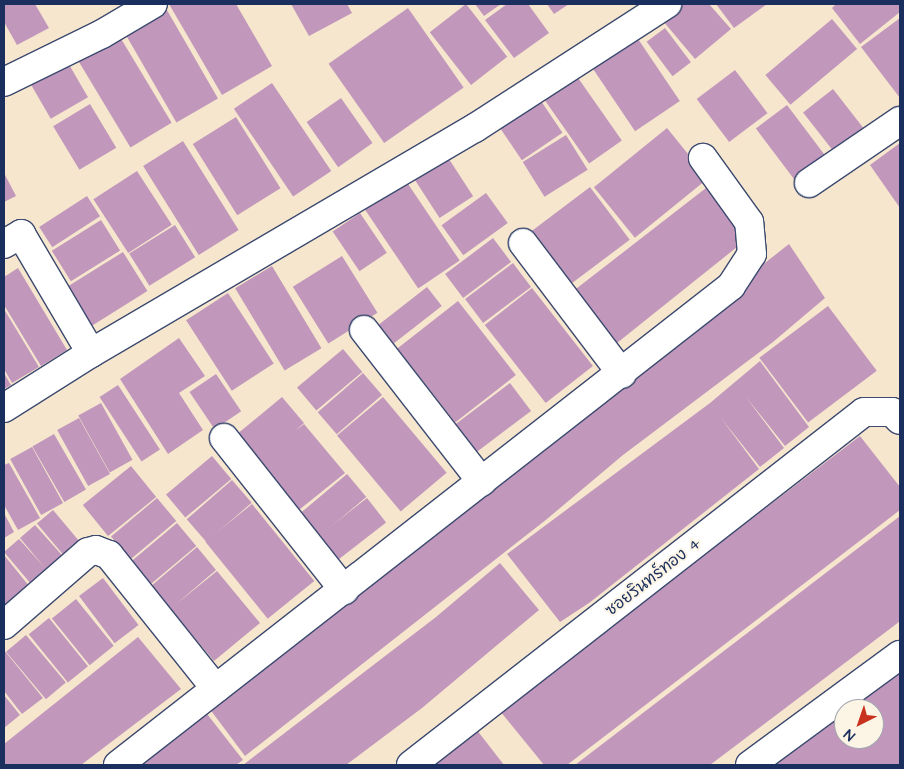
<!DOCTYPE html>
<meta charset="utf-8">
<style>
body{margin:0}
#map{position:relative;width:904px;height:769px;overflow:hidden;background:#f7e6ce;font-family:"Architects Daughter","Playpen Sans Thai",sans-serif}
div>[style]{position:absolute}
.building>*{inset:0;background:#c198bb;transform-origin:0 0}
.roads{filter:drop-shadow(1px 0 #3c4a6f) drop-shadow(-1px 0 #3c4a6f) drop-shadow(0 1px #3c4a6f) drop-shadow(0 -1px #3c4a6f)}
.minor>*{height:28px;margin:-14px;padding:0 14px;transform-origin:14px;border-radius:14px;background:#fff}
span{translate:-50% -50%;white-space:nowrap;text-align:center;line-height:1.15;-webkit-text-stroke:4px #fcf5e5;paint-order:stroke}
.street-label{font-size:16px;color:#1b2f5e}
.frame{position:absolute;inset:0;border:5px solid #1b2f5e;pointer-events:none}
.north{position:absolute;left:834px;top:699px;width:50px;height:50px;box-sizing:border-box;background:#fcf5e5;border:1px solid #a2a6af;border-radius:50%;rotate:221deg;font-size:14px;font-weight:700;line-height:20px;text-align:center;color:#1b2f5e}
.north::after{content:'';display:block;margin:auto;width:18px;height:22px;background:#c8321e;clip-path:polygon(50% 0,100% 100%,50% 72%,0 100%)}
</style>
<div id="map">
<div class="building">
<div style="clip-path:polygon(4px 4px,35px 4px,49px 28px,17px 45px,4px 22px)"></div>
<div style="clip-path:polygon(169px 4px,236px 4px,272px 66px,222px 95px)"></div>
<div style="clip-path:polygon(291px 4px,347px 4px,352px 13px,309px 36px)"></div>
<div style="left:466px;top:4px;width:67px;height:46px;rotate:52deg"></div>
<div style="clip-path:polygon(475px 4px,501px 4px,484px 16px)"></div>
<div style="clip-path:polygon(507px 4px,528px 4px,549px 33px,514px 58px,485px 20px)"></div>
<div style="clip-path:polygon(547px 4px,569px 4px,554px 14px)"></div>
<div style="clip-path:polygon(684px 4px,709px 4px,731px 29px,695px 59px,663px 21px)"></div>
<div style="clip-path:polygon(716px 4px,767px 4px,734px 28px)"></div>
<div style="clip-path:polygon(836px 4px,900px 4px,900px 12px,860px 44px,832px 8px)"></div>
<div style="left:164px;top:5px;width:108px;height:48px;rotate:60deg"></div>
<div style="left:408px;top:8px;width:97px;height:97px;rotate:55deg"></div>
<div style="clip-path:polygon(900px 18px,900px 98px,861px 47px)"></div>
<div style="left:832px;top:19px;width:39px;height:87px;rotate:50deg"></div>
<div style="left:665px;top:28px;width:43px;height:23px;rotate:53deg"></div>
<div style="left:117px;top:32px;width:106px;height:48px;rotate:59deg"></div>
<div style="left:634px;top:33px;width:82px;height:54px;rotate:56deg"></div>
<div style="left:67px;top:61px;width:42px;height:43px;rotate:60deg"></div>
<div style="left:735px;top:70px;width:54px;height:48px;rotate:53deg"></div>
<div style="left:576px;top:75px;width:80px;height:40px;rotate:55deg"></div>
<div style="left:272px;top:83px;width:106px;height:46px;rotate:56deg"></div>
<div style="left:833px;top:89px;width:50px;height:38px;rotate:52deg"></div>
<div style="left:341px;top:98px;width:55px;height:42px;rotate:55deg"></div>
<div style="left:539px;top:98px;width:42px;height:49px;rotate:56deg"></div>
<div style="left:90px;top:104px;width:51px;height:43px;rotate:59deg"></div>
<div style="left:787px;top:105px;width:69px;height:39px;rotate:53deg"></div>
<div style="left:236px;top:117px;width:84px;height:51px;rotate:58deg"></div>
<div style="left:667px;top:128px;width:65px;height:94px;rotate:51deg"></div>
<div style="left:566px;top:135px;width:41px;height:51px;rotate:58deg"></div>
<div style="left:183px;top:141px;width:105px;height:47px;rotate:58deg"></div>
<div style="clip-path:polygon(900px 143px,900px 208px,870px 165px)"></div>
<div style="left:447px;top:156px;width:48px;height:40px;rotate:57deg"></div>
<div style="left:137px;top:171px;width:64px;height:52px;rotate:57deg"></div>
<div style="clip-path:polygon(4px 173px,16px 196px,4px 202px)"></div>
<div style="left:406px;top:181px;width:96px;height:50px;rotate:56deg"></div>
<div style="left:590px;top:187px;width:66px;height:75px;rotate:53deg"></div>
<div style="clip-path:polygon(706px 188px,747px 239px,612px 347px,592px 319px,600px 313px,592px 318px,572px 292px)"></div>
<div style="left:486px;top:193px;width:37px;height:55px;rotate:54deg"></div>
<div style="left:87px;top:196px;width:24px;height:57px;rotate:57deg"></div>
<div style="left:360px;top:213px;width:48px;height:33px;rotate:56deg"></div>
<div style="left:101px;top:220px;width:36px;height:58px;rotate:58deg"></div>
<div style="left:175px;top:225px;width:38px;height:54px;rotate:58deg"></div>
<div style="left:493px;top:238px;width:30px;height:60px;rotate:53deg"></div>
<div style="clip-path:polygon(789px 244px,825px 298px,773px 342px,623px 455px,547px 519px,245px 756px,206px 704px)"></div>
<div style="left:123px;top:252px;width:46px;height:71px;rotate:58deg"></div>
<div style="left:342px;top:256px;width:67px;height:58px;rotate:58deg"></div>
<div style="left:513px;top:263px;width:30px;height:60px;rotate:53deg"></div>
<div style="left:272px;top:266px;width:96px;height:43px;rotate:59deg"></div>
<div style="clip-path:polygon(18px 268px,67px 350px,41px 366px,4px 305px,4px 277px)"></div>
<div style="left:427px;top:287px;width:24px;height:61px;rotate:52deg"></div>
<div style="left:532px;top:288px;width:99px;height:60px;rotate:52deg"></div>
<div style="left:228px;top:293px;width:84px;height:50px;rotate:57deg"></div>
<div style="left:458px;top:301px;width:94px;height:77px;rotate:52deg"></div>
<div style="left:828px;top:306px;width:81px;height:86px;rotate:53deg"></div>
<div style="clip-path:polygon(4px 309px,39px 367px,12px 383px,4px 369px)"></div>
<div style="clip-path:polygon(179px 338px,205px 376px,179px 393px,203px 430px,168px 454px,120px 379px)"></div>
<div style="left:343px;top:349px;width:30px;height:60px;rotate:50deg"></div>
<div style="clip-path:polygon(760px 361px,809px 427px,785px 446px,746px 397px,784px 448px,760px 467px,721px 418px,759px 469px,589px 603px,560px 622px,507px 554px,710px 403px)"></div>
<div style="clip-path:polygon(4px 373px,11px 385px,4px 389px)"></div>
<div style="left:363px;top:373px;width:29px;height:60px;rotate:49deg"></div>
<div style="left:216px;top:374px;width:45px;height:32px;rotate:56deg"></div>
<div style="left:510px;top:383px;width:35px;height:68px;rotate:53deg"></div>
<div style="left:118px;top:385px;width:77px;height:22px;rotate:57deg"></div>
<div style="clip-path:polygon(282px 397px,304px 423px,295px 431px,304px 424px,345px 473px,299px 510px,236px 435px)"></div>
<div style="left:383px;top:397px;width:99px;height:60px;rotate:50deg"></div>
<div style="left:101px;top:403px;width:65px;height:26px;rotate:61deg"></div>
<div style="left:79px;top:418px;width:64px;height:25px;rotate:61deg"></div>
<div style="left:54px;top:434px;width:64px;height:25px;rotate:60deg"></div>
<div style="clip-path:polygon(860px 436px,900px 487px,900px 510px,567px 765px,544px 765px,500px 711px)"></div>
<div style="left:32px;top:447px;width:64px;height:25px;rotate:61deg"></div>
<div style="left:212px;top:456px;width:30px;height:60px;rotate:50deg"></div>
<div style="clip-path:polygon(9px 463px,40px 518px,18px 530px,4px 505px,4px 465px)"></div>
<div style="left:131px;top:466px;width:40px;height:62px;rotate:51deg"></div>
<div style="left:347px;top:474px;width:30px;height:60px;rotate:50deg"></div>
<div style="left:232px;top:480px;width:30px;height:60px;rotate:49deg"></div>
<div style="left:157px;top:498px;width:30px;height:60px;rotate:50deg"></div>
<div style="left:367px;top:498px;width:31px;height:60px;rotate:52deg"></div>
<div style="left:252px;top:504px;width:99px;height:60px;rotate:51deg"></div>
<div style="left:53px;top:510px;width:51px;height:21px;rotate:50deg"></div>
<div style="clip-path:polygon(4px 513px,14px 532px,4px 538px)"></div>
<div style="clip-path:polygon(900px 516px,900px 621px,895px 625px,710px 765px,575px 765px)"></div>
<div style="left:177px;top:523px;width:30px;height:60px;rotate:50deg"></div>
<div style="clip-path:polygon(35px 525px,69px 563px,36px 590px,4px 552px,19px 539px,45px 568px,20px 538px)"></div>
<div style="clip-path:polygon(197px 547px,216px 570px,175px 605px,217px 571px,260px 623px,214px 661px,151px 586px)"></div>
<div style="clip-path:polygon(4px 555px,34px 592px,11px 611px,4px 602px)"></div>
<div style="clip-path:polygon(500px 563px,539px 610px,422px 708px,346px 765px,243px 765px,436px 617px)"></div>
<div style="left:103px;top:578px;width:59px;height:30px;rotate:53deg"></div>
<div style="left:76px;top:599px;width:60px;height:31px;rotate:51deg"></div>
<div style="left:49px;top:618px;width:62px;height:26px;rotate:51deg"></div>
<div style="left:26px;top:635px;width:62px;height:26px;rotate:50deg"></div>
<div style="clip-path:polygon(138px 637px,181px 689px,81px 765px,4px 765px,4px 744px)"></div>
<div style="clip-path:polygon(4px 650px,43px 698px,22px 714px,4px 691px)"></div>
<div style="clip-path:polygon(900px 666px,900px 765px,771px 765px,844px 710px,844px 739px,874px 739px,874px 709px,845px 709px)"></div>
<div style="clip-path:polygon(4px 695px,20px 715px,4px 728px)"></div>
<div style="clip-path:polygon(204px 710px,243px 760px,236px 765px,133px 765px)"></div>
<div style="clip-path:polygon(473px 725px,504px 765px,421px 765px)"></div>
</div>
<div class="roads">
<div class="minor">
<div style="left:4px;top:82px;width:109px;rotate:-26.1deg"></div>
<div style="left:102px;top:34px;width:59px;rotate:-30.5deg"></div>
<div style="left:809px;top:183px;width:110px;rotate:-34.3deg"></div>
<div style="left:523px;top:243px;width:164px;rotate:52.9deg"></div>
<div style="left:4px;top:244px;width:20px;rotate:-30deg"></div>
<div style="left:21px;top:234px;width:138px;rotate:59.5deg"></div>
<div style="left:364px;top:330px;width:192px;rotate:52.2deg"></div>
<div style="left:4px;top:408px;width:103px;rotate:-32.3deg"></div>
<div style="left:91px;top:353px;width:445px;rotate:-30.4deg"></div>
<div style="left:475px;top:128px;width:229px;rotate:-32.9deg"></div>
<div style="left:224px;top:438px;width:194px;rotate:51.7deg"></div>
<div style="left:4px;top:625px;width:111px;rotate:-41deg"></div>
<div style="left:88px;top:552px;width:8px;rotate:-14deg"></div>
<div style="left:96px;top:550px;width:14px;rotate:21deg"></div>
<div style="left:109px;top:555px;width:171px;rotate:51.4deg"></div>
<div style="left:118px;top:765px;width:778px;rotate:-38deg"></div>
<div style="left:731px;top:286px;width:38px;rotate:-57deg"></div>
<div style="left:752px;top:254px;width:32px;rotate:-95deg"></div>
<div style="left:749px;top:222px;width:79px;rotate:-125.7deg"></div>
<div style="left:411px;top:765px;width:574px;rotate:-37.93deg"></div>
<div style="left:864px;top:412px;width:28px"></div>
<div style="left:892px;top:412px;width:11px;rotate:45deg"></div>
<div style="left:750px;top:765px;width:186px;rotate:-36.3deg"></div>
</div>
</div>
<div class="street-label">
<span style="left:653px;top:577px;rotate:-38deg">ซอยรินทร์ทอง 4</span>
</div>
<div class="frame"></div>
<div class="north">N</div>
</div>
